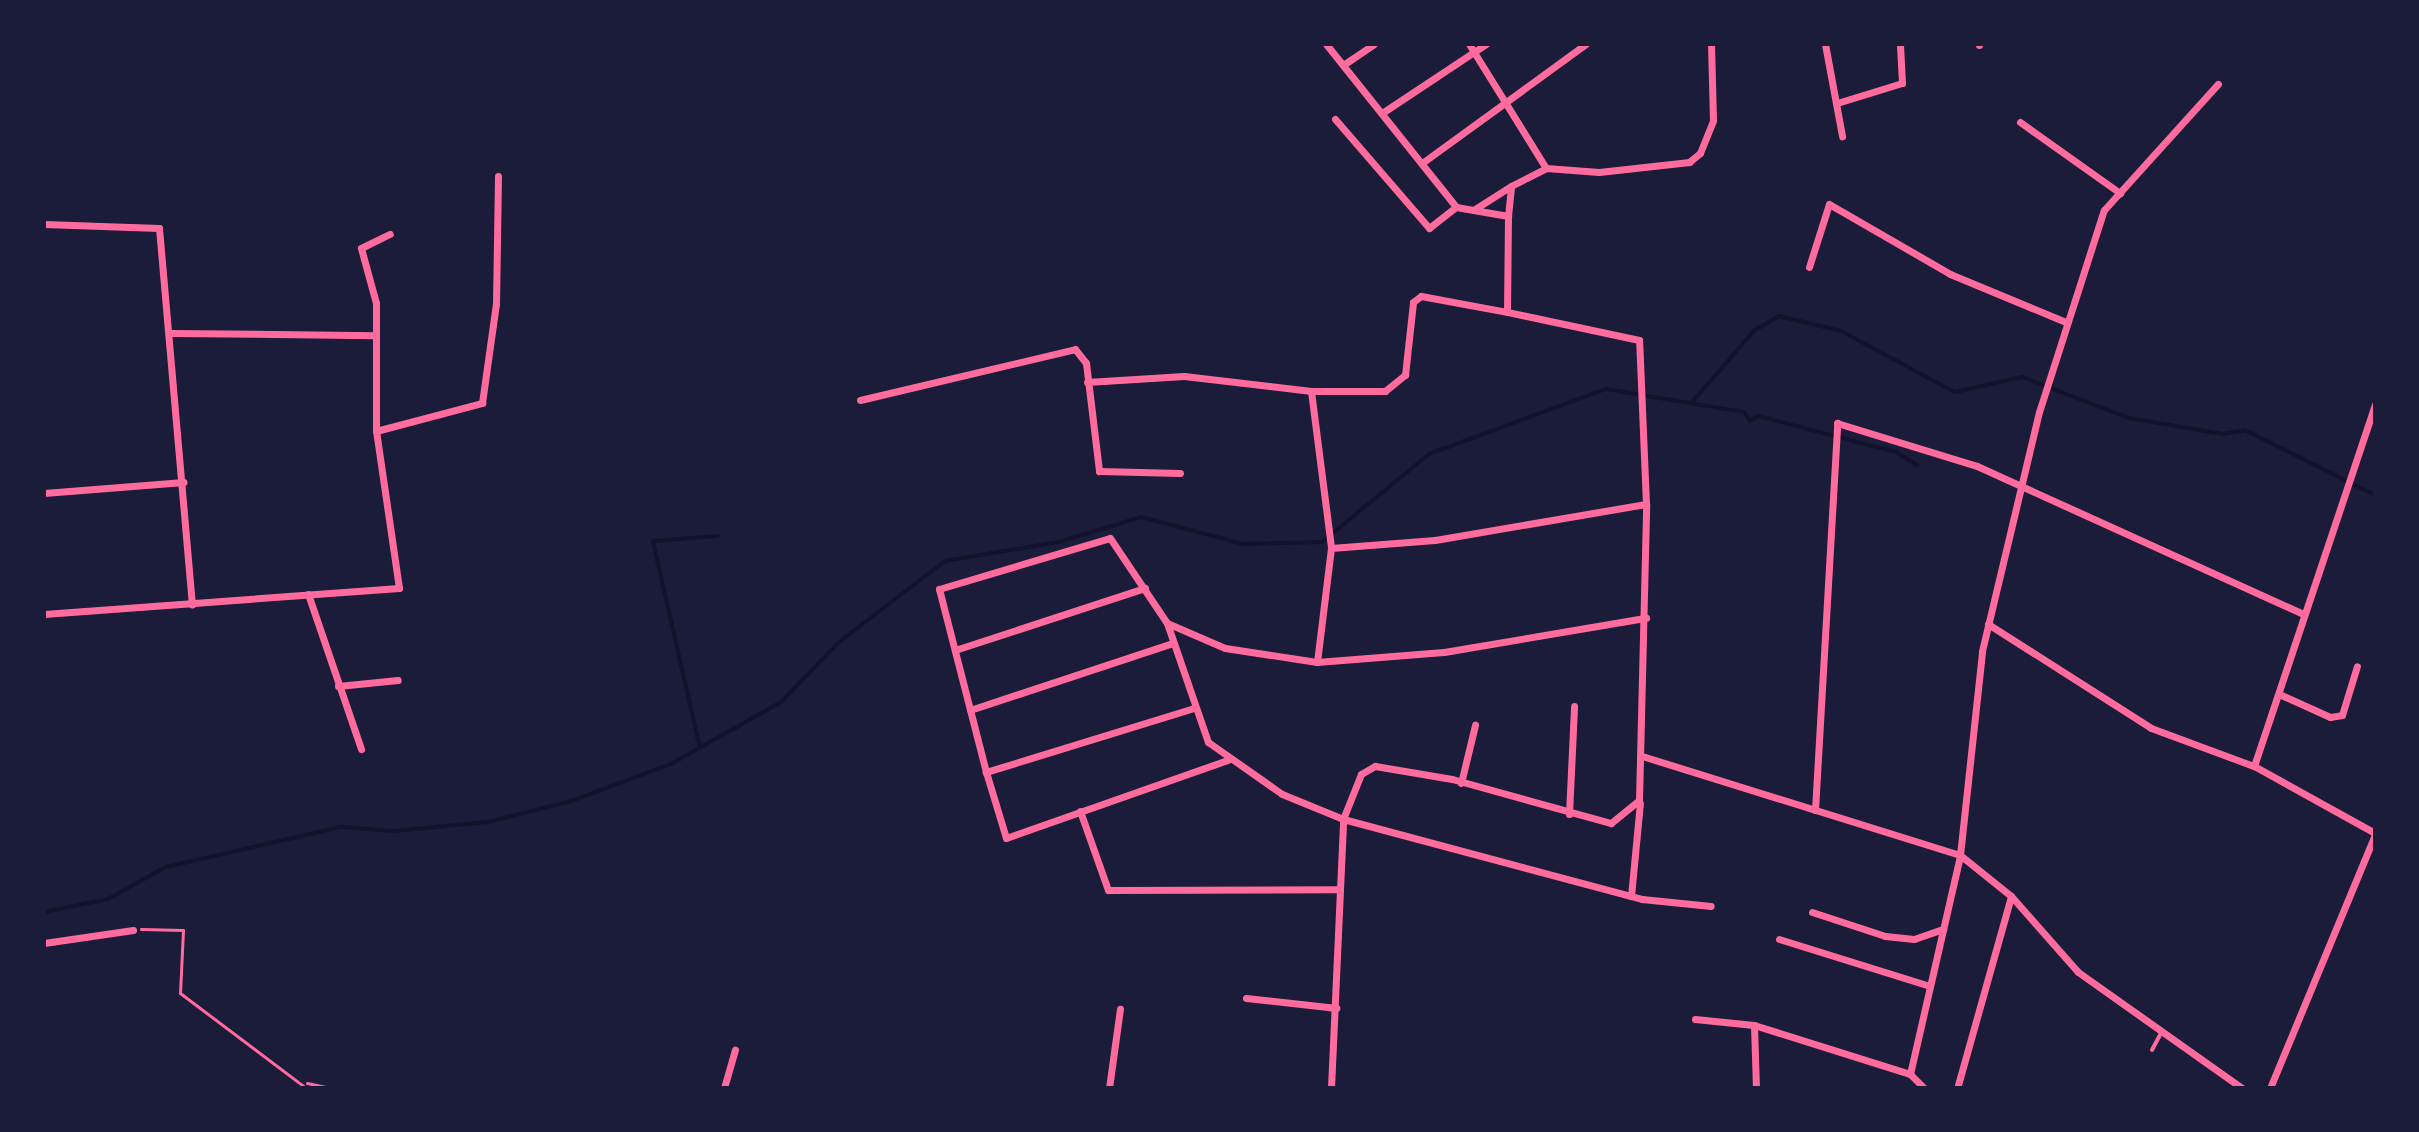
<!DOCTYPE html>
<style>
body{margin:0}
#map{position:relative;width:2419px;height:1132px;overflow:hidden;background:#1b1b3a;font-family:Montserrat,sans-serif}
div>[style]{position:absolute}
.stream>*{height:4px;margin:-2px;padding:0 2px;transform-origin:2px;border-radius:2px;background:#12122b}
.path>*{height:3px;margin:-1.5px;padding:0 1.5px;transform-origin:1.5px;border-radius:1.5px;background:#ff6b9d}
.service>*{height:4px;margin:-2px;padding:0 2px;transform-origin:2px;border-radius:2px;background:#ff6b9d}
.minor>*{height:7px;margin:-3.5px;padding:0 3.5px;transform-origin:3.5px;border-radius:3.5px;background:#ff6b9d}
span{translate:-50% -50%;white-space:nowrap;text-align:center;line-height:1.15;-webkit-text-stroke:7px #1b1b3a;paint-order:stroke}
.frame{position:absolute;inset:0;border:46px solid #1b1b3a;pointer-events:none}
</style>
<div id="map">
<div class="stream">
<div style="left:1693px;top:401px;width:94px;rotate:-48.9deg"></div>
<div style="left:1755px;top:330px;width:28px;rotate:-30deg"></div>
<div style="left:1779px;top:316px;width:64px;rotate:13.6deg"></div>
<div style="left:1841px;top:331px;width:129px;rotate:28.2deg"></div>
<div style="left:1955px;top:392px;width:69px;rotate:-12.6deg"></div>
<div style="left:2022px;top:377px;width:115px;rotate:21deg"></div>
<div style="left:2129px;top:418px;width:95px;rotate:9.7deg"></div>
<div style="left:2223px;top:434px;width:22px;rotate:-10deg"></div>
<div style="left:2245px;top:430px;width:145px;rotate:26.6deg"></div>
<div style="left:699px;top:744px;width:208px;rotate:-102.8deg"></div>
<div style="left:653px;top:541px;width:65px;rotate:-4.4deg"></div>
<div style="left:44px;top:912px;width:65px;rotate:-11.5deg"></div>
<div style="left:108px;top:899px;width:66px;rotate:-28.9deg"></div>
<div style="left:166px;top:867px;width:180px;rotate:-12.9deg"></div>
<div style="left:341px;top:827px;width:53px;rotate:4.3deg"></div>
<div style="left:394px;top:831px;width:94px;rotate:-5.5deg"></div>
<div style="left:488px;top:822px;width:86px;rotate:-14.2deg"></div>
<div style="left:571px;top:801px;width:107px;rotate:-20.3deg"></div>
<div style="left:671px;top:764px;width:126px;rotate:-29.4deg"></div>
<div style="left:781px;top:702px;width:83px;rotate:-46deg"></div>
<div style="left:839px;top:642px;width:133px;rotate:-37.4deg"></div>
<div style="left:945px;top:561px;width:116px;rotate:-9.5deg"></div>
<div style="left:1059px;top:542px;width:86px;rotate:-17deg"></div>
<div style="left:1141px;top:517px;width:106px;rotate:14.8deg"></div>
<div style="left:1243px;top:544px;width:79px;rotate:-1.5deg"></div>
<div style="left:1322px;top:542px;width:139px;rotate:-39.4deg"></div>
<div style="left:1429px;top:454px;width:189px;rotate:-20.2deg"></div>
<div style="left:1606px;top:389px;width:140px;rotate:9.5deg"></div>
<div style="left:1744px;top:412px;width:11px;rotate:56deg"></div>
<div style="left:1750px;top:421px;width:9px;rotate:-32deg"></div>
<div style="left:1758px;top:416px;width:143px;rotate:14.6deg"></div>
<div style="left:1896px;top:452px;width:25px;rotate:32deg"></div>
</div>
<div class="path">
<div style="left:141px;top:929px;width:42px;rotate:1.4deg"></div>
<div style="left:183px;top:930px;width:63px;rotate:92.7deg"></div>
<div style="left:180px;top:993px;width:158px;rotate:37deg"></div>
<div style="left:307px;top:1083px;width:25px;rotate:12deg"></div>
</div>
<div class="service">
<div style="left:2152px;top:1050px;width:21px;rotate:-62deg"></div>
</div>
<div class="minor">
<div style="left:1326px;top:44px;width:208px;rotate:51.4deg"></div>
<div style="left:1456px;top:207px;width:53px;rotate:9.8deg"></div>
<div style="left:1469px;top:44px;width:146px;rotate:58.2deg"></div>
<div style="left:1825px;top:44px;width:94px;rotate:79.5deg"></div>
<div style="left:1979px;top:44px;width:1px;rotate:90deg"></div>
<div style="left:1343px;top:65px;width:37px;rotate:-34deg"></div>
<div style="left:1837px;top:103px;width:68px;rotate:-17.1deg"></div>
<div style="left:1902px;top:83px;width:39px;rotate:-93deg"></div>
<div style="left:1382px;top:113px;width:125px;rotate:-33.6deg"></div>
<div style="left:1335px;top:119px;width:144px;rotate:49.2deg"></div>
<div style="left:1429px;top:228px;width:34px;rotate:-38deg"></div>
<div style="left:2020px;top:122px;width:123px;rotate:35.4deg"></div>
<div style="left:1422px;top:163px;width:203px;rotate:-36deg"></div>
<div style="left:1475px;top:209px;width:43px;rotate:-32.6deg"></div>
<div style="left:44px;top:224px;width:115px;rotate:2deg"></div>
<div style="left:159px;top:228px;width:378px;rotate:85deg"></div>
<div style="left:1809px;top:267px;width:66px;rotate:-72.4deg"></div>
<div style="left:1829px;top:204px;width:140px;rotate:30deg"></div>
<div style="left:1950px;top:274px;width:126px;rotate:22.5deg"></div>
<div style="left:172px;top:333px;width:203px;rotate:0.6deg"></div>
<div style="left:1087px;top:382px;width:97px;rotate:-3.5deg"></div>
<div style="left:1184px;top:376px;width:128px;rotate:6.7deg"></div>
<div style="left:1311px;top:391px;width:74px"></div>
<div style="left:1385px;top:391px;width:26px;rotate:-39deg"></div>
<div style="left:1405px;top:375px;width:73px;rotate:-83.7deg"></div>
<div style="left:1413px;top:302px;width:10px;rotate:-37deg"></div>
<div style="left:1421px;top:296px;width:87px;rotate:10.5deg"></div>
<div style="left:1311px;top:391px;width:158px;rotate:82.7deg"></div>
<div style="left:1331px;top:548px;width:115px;rotate:97deg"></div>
<div style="left:860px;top:400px;width:221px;rotate:-13.3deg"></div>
<div style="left:1075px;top:349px;width:18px;rotate:52deg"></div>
<div style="left:1086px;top:363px;width:109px;rotate:83.1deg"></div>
<div style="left:1099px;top:471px;width:81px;rotate:1.4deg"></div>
<div style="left:376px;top:431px;width:110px;rotate:-14.8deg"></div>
<div style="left:482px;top:403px;width:100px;rotate:-82deg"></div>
<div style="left:496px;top:304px;width:128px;rotate:-89.1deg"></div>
<div style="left:44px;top:493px;width:140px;rotate:-4.5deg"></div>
<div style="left:1331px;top:548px;width:104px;rotate:-4.4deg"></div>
<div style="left:1435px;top:540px;width:214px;rotate:-9.7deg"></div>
<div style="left:308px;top:594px;width:164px;rotate:71.1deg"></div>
<div style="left:44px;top:614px;width:356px;rotate:-4.2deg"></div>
<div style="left:399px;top:588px;width:159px;rotate:-98.3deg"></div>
<div style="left:376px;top:431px;width:128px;rotate:-90deg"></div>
<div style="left:376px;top:303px;width:57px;rotate:-105.3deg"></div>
<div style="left:361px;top:248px;width:32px;rotate:-26deg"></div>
<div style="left:1167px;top:623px;width:63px;rotate:23.3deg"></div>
<div style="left:1225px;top:648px;width:93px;rotate:8.7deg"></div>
<div style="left:1317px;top:662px;width:127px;rotate:-4.5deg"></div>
<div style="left:1444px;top:652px;width:205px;rotate:-9.6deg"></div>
<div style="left:1988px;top:624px;width:193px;rotate:32.5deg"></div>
<div style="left:2151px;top:728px;width:110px;rotate:20.3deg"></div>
<div style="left:2254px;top:766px;width:138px;rotate:29deg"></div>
<div style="left:955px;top:650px;width:200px;rotate:-18.1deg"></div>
<div style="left:338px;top:686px;width:60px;rotate:-5.7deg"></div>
<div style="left:2279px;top:694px;width:56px;rotate:24.3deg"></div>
<div style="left:2330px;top:717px;width:12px;rotate:-9deg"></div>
<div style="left:2342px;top:715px;width:51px;rotate:-73deg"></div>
<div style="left:1194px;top:708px;width:218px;rotate:162.9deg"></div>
<div style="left:986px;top:772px;width:189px;rotate:-104.4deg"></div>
<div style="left:939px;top:589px;width:178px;rotate:-16.6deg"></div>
<div style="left:1110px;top:538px;width:102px;rotate:56.2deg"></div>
<div style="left:1167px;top:623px;width:126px;rotate:71deg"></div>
<div style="left:1208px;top:742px;width:90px;rotate:35.1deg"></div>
<div style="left:1282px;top:794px;width:66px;rotate:22.3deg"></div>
<div style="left:1343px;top:819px;width:310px;rotate:15deg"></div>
<div style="left:1642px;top:899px;width:69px;rotate:5.8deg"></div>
<div style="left:970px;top:710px;width:214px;rotate:-18.3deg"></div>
<div style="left:1642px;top:756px;width:333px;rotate:17.3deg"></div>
<div style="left:1960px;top:855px;width:65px;rotate:38.8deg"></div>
<div style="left:2011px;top:896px;width:101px;rotate:48.6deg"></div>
<div style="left:2078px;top:972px;width:201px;rotate:35.3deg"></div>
<div style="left:2254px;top:766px;width:381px;rotate:-71.5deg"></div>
<div style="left:986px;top:772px;width:69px;rotate:73.1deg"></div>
<div style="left:1006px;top:838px;width:235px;rotate:-19.4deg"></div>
<div style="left:1461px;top:783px;width:60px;rotate:-76.4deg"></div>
<div style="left:1815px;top:810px;width:388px;rotate:-86.7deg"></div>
<div style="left:1837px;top:423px;width:146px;rotate:17.1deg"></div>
<div style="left:1977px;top:466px;width:359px;rotate:24.4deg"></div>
<div style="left:1080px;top:811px;width:84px;rotate:70.5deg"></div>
<div style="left:1108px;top:890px;width:232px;rotate:-0.2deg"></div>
<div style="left:1569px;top:814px;width:108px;rotate:-87.3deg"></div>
<div style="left:1631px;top:896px;width:93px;rotate:-84.5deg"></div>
<div style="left:1812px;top:912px;width:77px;rotate:18.2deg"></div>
<div style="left:1885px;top:936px;width:29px;rotate:6deg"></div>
<div style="left:1914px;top:939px;width:31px;rotate:-19deg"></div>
<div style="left:1779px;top:939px;width:158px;rotate:17.3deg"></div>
<div style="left:44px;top:943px;width:90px;rotate:-8.3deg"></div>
<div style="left:1246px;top:998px;width:91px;rotate:6.3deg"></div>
<div style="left:1695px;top:1019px;width:59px;rotate:5.8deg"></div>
<div style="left:1754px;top:1025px;width:164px;rotate:17.4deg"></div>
<div style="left:1754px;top:1025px;width:63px;rotate:88.2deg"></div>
<div style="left:1958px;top:1085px;width:196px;rotate:-74.3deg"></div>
<div style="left:724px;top:1088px;width:40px;rotate:-74deg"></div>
<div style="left:1109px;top:1088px;width:80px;rotate:-82.1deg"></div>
<div style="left:1331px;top:1088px;width:269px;rotate:-87.4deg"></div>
<div style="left:1343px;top:819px;width:48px;rotate:-68.2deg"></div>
<div style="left:1361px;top:774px;width:16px;rotate:-30deg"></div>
<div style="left:1375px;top:766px;width:78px;rotate:9.6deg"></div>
<div style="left:1452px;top:779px;width:165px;rotate:15.5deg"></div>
<div style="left:1611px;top:823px;width:36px;rotate:-39deg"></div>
<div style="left:1639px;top:800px;width:296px;rotate:-88.6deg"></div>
<div style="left:1646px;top:504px;width:164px;rotate:-92.4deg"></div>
<div style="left:1639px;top:340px;width:135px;rotate:-168deg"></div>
<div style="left:1507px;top:312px;width:96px;rotate:-89.4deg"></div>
<div style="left:1508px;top:216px;width:30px;rotate:-84deg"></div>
<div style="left:1511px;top:186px;width:39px;rotate:-27deg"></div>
<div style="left:1546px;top:168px;width:53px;rotate:4.3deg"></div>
<div style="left:1599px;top:172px;width:91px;rotate:-6.3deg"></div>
<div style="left:1689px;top:162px;width:14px;rotate:-39deg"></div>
<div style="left:1700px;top:153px;width:35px;rotate:-68deg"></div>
<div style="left:1713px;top:120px;width:76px;rotate:-91.5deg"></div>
<div style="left:1924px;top:1088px;width:20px;rotate:-135deg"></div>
<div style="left:1910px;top:1074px;width:225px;rotate:-77.1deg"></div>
<div style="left:1960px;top:855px;width:205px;rotate:-83.8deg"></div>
<div style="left:1982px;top:651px;width:246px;rotate:-76.6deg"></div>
<div style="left:2039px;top:412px;width:212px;rotate:-72.2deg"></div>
<div style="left:2104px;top:210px;width:170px;rotate:-47.9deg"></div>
<div style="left:2270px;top:1088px;width:274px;rotate:-67.5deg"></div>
</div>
<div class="frame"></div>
</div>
